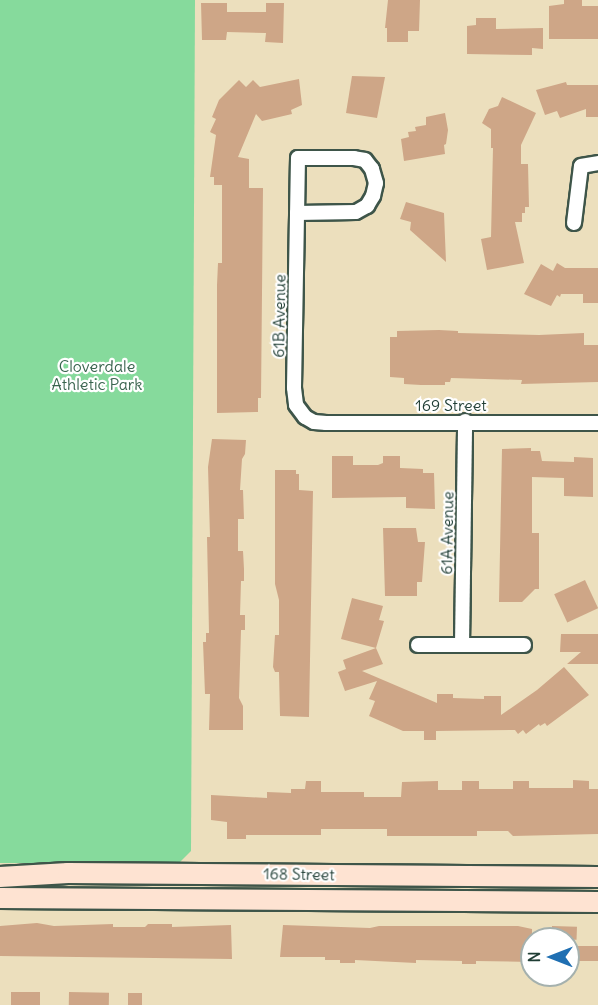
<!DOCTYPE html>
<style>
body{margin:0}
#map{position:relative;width:598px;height:1005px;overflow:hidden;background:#ecdfbd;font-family:Delius,sans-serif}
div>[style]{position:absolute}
.green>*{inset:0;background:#86da9c}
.building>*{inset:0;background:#cea687;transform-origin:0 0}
.roads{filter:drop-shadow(2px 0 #3e5549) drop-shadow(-2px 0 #3e5549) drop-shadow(0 2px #3e5549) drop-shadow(0 -2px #3e5549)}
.street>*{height:14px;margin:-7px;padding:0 7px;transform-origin:7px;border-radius:7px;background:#fff}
.secondary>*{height:20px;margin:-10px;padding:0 10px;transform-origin:10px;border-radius:10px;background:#fee3d2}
span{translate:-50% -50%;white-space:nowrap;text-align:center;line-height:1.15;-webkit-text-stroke:4.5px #fff;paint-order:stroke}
.street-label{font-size:16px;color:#1f3d34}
.park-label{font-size:16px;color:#39644e}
.north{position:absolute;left:520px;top:927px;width:60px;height:60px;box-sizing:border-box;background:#fff;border:2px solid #a5b1ae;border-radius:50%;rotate:270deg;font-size:16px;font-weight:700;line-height:24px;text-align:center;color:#1f3d34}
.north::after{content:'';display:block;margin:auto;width:21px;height:27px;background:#1f6fb2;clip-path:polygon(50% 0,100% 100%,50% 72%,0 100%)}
</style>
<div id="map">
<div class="green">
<div style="clip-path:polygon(0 0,195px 0,191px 851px,178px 864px,0 863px)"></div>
</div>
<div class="building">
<div style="clip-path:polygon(388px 0,420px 0,419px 31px,408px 31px,408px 42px,387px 42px,387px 28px,385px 28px)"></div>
<div style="clip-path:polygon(564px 0,582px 0,582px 6px,598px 6px,598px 39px,549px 39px,549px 6px,564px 4px)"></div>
<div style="clip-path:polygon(201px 3px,227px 3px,227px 12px,266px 12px,266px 3px,284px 3px,283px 43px,265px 42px,266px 33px,227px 32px,226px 40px,202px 40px)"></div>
<div style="clip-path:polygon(476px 18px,496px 18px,496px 29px,543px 28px,543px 49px,532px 48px,532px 55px,467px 54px,467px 26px,476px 25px)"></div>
<div style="clip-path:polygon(352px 76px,385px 77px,377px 118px,346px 113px)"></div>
<div style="clip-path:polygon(299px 79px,302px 105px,291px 110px,292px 114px,262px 121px,256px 114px,238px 157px,249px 159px,249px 188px,263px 188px,261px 398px,258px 398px,258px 412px,217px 413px,217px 285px,218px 263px,222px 263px,222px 185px,214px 185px,214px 177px,210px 177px,216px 135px,210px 132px,216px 119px,212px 117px,219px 100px,239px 80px,246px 87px,253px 80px,260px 87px)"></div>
<div style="clip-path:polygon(566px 82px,567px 85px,598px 85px,598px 117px,586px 117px,586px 109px,560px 118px,557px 111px,545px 115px,536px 90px)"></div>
<div style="clip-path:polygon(502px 97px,536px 113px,521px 145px,521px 164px,528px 164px,529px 207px,525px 207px,525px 213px,522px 213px,522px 222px,515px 222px,524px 263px,487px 270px,481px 239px,491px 237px,493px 148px,491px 148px,491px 129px,482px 123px,489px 109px,498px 106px)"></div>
<div style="clip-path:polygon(445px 113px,448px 130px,446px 144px,444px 145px,445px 154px,404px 161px,401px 139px,409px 137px,408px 132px,416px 131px,415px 127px,426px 125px,426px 117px)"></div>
<div style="clip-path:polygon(406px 202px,444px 213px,446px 262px,410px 230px,411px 222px,400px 219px)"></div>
<div style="clip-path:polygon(557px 263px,565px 268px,598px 268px,598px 303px,583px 303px,583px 294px,561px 294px,560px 297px,557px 295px,551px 306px,524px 294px,541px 264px,553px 271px)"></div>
<div style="clip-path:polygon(439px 330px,458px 331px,458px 333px,539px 335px,584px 333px,584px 345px,598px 345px,598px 382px,521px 384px,522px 380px,451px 378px,450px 382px,445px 382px,445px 385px,421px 385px,404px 384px,404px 378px,390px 377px,390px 337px,397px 337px,397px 331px)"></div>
<div style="clip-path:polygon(212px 439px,246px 440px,245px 454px,242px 459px,240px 490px,243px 490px,244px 519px,238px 519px,238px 551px,243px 551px,244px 569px,244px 581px,241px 581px,240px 615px,245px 615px,245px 630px,241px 630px,239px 698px,243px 706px,243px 730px,209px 730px,210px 694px,205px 694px,203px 642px,206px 642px,206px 633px,209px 633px,207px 537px,210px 537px,208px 467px)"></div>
<div style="clip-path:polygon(531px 448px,531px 451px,540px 451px,542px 461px,574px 462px,574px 457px,593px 458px,593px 497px,564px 496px,564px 478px,532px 477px,532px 533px,539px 533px,539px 589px,535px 589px,522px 602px,499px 602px,502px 449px)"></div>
<div style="clip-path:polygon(332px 456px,353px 456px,353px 465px,378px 465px,383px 463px,383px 456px,400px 456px,400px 468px,423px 469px,423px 473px,434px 473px,435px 509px,406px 508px,406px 497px,332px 498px)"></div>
<div style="clip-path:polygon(275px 470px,296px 470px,296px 474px,299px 474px,299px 490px,313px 491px,309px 717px,280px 716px,279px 672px,275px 672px,273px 667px,275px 635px,279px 635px,279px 600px,275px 584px)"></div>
<div style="clip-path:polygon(383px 528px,416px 528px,418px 542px,425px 542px,422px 582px,417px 582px,417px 596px,385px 596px)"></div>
<div style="left:585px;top:580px;width:31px;height:34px;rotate:65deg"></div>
<div style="clip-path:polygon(352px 598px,383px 606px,379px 620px,384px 621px,376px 648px,383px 664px,362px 671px,437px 703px,437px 694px,453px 694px,453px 698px,484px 699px,484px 696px,501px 696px,501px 715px,537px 690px,564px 667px,589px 695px,547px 726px,545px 723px,540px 726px,539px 724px,526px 734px,523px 730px,518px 734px,515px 730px,436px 731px,436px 740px,424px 740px,424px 731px,403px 731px,369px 716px,375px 701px,369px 699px,377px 681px,345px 691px,338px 672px,346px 669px,343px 660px,376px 648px,341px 639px)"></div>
<div style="clip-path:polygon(561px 634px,598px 634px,598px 664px,567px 664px,581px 652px,560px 652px)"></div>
<div style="clip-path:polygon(573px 780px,589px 781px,589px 789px,598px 789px,598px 834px,513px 836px,508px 831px,477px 831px,477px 836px,387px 836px,387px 829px,321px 829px,321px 835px,246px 835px,246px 839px,227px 839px,227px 822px,211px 820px,211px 795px,267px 798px,267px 792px,291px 793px,291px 789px,305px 789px,306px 781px,321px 781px,321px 792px,364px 792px,364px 797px,401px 797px,402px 782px,438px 781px,438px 790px,462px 790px,462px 781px,479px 781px,479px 789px,513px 789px,513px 781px,529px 781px,529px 788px,573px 788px)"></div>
<div style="clip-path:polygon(37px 923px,54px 926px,113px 924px,113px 927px,145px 927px,148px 924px,172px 924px,172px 927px,231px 925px,232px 959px,0 956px,0 926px)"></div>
<div style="clip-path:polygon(283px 925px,370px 928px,379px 926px,518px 926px,532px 929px,532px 962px,476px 961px,476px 964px,462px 964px,462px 961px,416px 960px,416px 963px,355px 960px,355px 963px,340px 963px,340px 960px,325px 960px,325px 957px,280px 957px)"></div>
<div style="left:552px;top:926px;width:25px;height:13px;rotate:2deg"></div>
<div style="left:568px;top:946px;width:30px;height:15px"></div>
<div style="left:11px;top:992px;width:29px;height:13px"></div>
<div style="left:69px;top:992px;width:40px;height:13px;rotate:1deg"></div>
<div style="left:128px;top:993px;width:14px;height:12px"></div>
</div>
<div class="roads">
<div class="street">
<div style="left:297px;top:213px;width:59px;rotate:-1deg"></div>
<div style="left:356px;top:212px;width:13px;rotate:-29deg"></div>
<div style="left:367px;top:206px;width:12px;rotate:-59deg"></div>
<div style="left:373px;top:196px;width:13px;rotate:-77deg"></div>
<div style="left:376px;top:183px;width:15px;rotate:-106deg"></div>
<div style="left:372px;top:169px;width:11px;rotate:-128deg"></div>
<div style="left:365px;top:160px;width:11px;rotate:-170deg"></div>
<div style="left:354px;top:158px;width:56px;rotate:180deg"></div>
<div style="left:298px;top:158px;width:230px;rotate:91deg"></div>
<div style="left:294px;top:388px;width:17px;rotate:83deg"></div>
<div style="left:296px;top:405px;width:15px;rotate:53deg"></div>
<div style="left:305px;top:417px;width:10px;rotate:29deg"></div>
<div style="left:314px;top:422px;width:12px;rotate:5deg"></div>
<div style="left:326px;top:423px;width:272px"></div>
<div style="left:574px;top:223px;width:57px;rotate:-83deg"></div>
<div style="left:581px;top:166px;width:17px;rotate:-10deg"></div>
<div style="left:418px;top:645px;width:106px"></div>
<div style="left:462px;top:645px;width:224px;rotate:-89.2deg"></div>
</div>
<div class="secondary">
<div style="left:0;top:877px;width:68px;rotate:-3.4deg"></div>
<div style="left:68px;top:873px;width:530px;rotate:0.43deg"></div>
<div style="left:0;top:898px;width:598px;rotate:0.38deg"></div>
</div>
</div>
<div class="street-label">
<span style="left:279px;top:316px;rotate:-89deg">61B Avenue</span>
<span style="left:451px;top:405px">169 Street</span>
<span style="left:447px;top:533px;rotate:-89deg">61A Avenue</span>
<span style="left:299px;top:874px;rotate:1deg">168 Street</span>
</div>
<div class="park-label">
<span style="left:97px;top:375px">Cloverdale<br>Athletic Park</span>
</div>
<div class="north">N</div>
</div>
